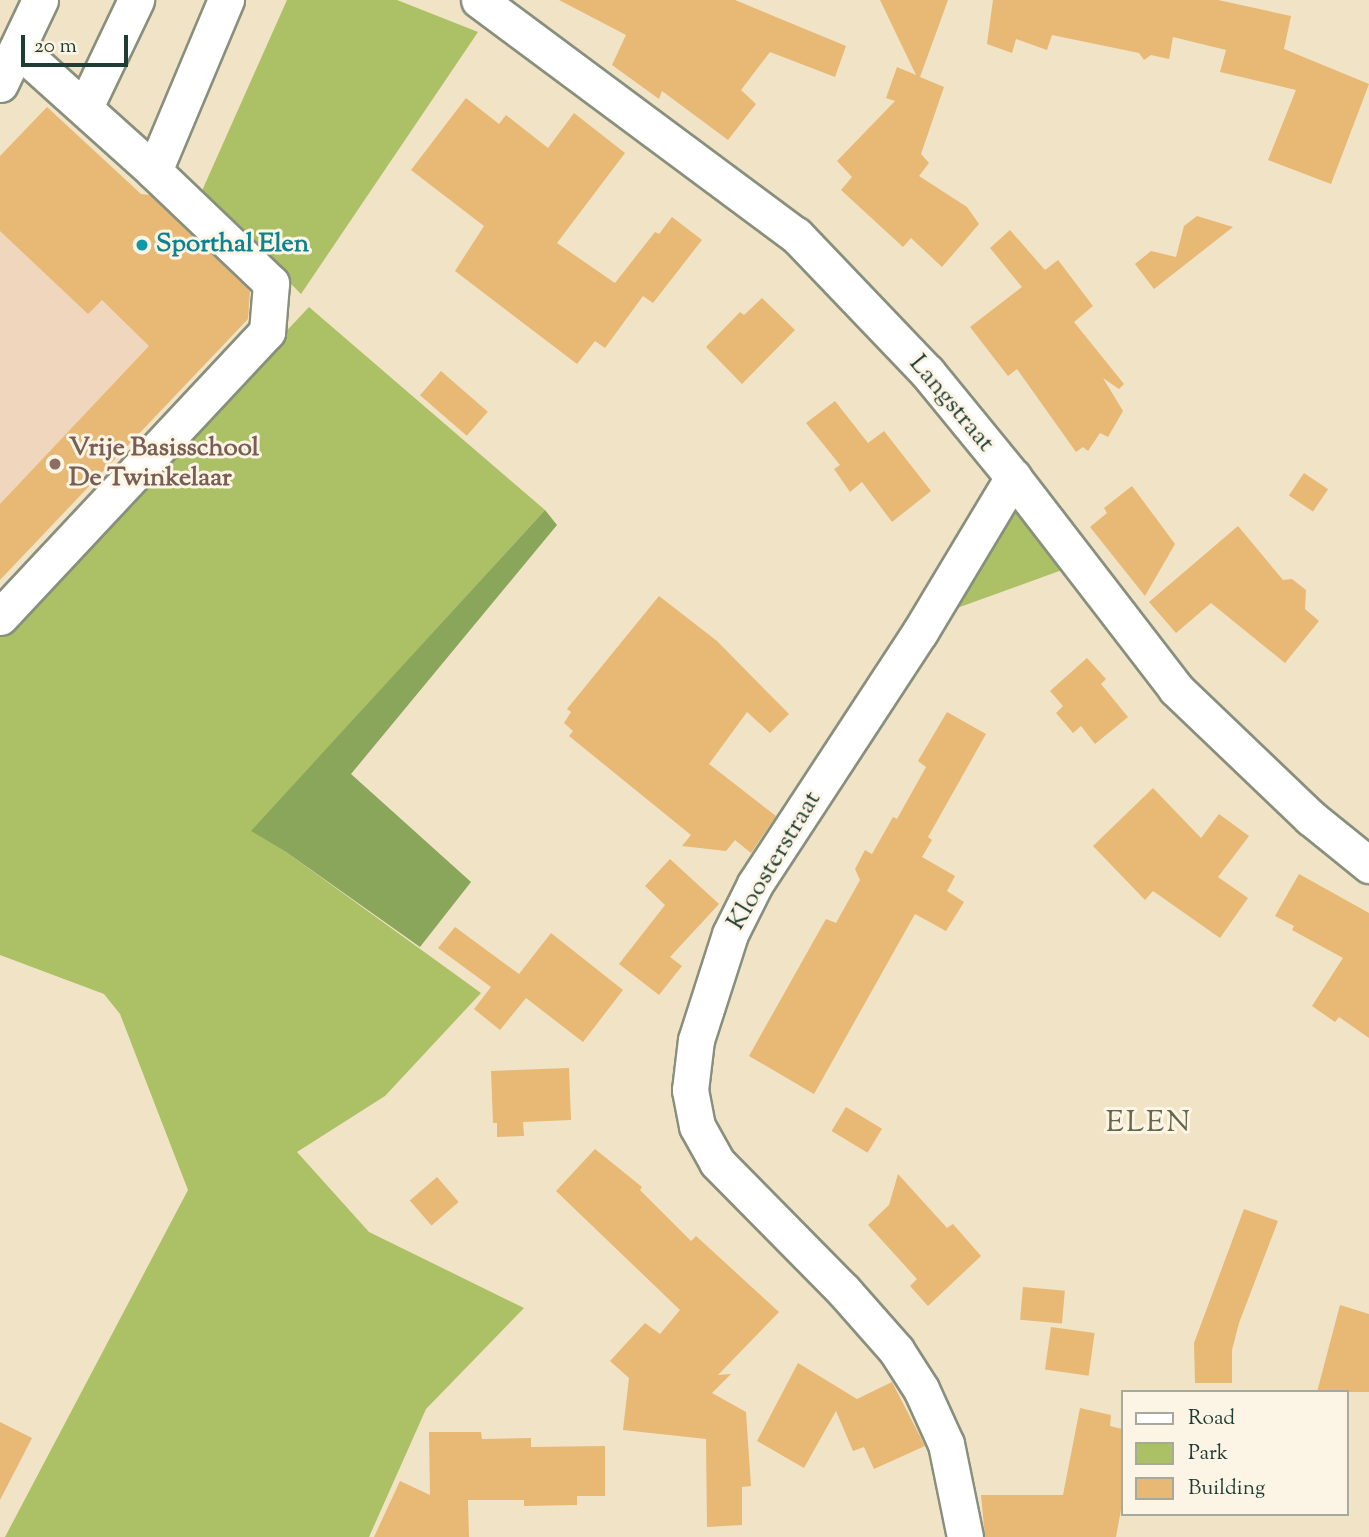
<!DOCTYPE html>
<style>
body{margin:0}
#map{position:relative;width:1369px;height:1537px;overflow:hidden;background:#f1e3c6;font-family:"Sorts Mill Goudy",serif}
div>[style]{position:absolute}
.built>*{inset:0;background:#efd6bc}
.green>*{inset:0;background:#acc065}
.forest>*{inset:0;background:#89a65a}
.building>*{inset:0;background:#e8b875;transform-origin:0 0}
.roads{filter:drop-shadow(2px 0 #88907d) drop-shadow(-2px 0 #88907d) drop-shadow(0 2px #88907d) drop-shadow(0 -2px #88907d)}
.minor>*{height:35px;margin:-17.5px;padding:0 17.5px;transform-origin:17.5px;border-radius:17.5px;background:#fff}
.dots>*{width:19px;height:19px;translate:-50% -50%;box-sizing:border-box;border:4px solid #fcf5e5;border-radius:50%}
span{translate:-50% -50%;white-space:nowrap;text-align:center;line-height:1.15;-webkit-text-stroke:6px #fcf5e5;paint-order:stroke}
.culture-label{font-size:26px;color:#0d838f;font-weight:700}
.left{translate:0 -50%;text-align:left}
.street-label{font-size:26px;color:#1f3d34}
.education-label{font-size:26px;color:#785e54;font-weight:700}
.quarter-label{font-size:30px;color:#65684b;letter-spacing:2px}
.legend{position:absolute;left:1121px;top:1390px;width:228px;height:126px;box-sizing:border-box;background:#fcf5e5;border:2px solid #a4ab9e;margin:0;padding:9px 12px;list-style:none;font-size:21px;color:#1f3d34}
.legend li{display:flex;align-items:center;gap:14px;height:35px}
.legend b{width:35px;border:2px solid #a4ab9e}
.scale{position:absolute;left:21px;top:35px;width:107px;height:32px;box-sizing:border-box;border:4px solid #1f3d34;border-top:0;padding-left:9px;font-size:21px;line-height:24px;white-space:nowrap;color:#1f3d34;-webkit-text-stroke:5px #fcf5e5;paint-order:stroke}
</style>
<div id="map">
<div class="built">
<div style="clip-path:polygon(0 178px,102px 300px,150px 345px,0 580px)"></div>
</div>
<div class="green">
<div style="clip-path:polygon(287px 0,397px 0,478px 32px,301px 294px,201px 193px)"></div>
<div style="clip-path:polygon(309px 307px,545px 510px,252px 831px,286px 852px,481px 993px,385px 1096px,297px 1152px,369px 1232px,524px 1308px,426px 1409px,369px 1537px,5px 1537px,188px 1190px,120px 1014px,104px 994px,0 955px,0 635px)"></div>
<div style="clip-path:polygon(1012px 507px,1062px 570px,946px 612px)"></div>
</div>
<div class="forest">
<div style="clip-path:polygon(545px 510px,557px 525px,351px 774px,471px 882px,420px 947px,286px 852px,251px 831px)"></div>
</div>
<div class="building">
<div style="clip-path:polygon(559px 0,735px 0,846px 46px,835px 77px,770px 52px,741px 90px,756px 104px,728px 140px,662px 91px,659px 99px,612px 65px,626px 35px)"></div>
<div style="clip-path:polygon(880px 0,948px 0,920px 77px,944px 87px,921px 154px,929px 163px,919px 176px,967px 207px,979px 224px,942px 267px,911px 238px,903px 247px,841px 190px,852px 177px,837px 161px,895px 101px,886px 98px,897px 67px,916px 75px)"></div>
<div style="clip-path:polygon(993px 0,1218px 0,1291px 16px,1284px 49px,1369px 84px,1331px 184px,1268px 160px,1296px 90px,1220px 72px,1226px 50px,1173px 37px,1169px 59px,1151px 55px,1144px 60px,1139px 53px,1052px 35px,1047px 50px,1016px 39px,1012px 53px,987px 44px)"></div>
<div style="clip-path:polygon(466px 98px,499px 124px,506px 115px,548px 148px,574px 113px,625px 153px,557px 243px,615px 283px,655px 232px,659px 234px,672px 217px,702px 240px,653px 303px,643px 296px,605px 348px,595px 341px,577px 364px,455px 271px,484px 226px,411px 170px)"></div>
<div style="clip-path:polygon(47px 107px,141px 194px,150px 195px,250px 291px,248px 319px,0 580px,0 504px,149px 346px,102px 300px,88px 314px,0 231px,0 156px)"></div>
<div style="clip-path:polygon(1197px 216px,1233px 227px,1154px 289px,1135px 264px,1151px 251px,1176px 257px,1184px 226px)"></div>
<div style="clip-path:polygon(1010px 230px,1045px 270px,1058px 260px,1093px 306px,1074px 322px,1124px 384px,1119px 389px,1103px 378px,1123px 411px,1108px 437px,1100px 433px,1088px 451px,1083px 447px,1076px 452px,1017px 369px,1008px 376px,970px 327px,1022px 287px,990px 248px)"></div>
<div style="clip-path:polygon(762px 298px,795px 330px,742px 384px,706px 347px,740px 312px,744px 315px)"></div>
<div style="left:441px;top:371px;width:62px;height:32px;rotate:41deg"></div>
<div style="clip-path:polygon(835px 401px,868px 443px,884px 431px,931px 491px,892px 522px,862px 482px,850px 492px,834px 469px,840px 465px,806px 423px)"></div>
<div style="left:1304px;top:473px;width:29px;height:27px;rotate:34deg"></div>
<div style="clip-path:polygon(1132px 486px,1175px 544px,1145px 596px,1090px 527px,1107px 513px,1104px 508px)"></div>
<div style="clip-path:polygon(1238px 526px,1283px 580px,1292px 579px,1306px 590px,1305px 609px,1319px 621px,1285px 663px,1211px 603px,1176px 633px,1149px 602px)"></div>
<div style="clip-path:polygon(659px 596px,717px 641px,789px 714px,770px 733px,747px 712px,709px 764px,776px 816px,751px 853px,735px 840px,726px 851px,682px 846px,691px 835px,569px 736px,573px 731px,564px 723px,571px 712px,567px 709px)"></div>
<div style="clip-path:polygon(1087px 658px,1106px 679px,1101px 684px,1128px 717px,1095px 744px,1081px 726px,1073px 733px,1056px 713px,1063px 706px,1050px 691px)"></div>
<div style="clip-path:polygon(947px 712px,986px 734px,928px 837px,932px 840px,922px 857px,955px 876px,947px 891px,964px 902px,946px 931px,915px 914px,814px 1094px,749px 1056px,826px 919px,836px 923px,860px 880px,855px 869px,865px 850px,872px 854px,893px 817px,897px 819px,926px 767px,918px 761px)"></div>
<div style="clip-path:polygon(1153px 788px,1201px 838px,1219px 814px,1249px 836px,1218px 877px,1248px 898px,1220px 938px,1153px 891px,1145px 900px,1093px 846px)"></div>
<div style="clip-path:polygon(670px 859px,719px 904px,670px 957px,682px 966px,659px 995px,619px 964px,665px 905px,645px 886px)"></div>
<div style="clip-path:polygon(1299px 874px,1369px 913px,1369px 1038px,1339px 1017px,1335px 1022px,1312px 1006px,1343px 958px,1292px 930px,1294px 926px,1275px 916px)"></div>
<div style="clip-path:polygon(455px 927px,519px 974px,551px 933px,623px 990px,583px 1042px,526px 998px,500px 1030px,474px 1009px,491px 987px,438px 948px)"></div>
<div style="clip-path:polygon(569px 1068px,571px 1120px,523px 1122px,524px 1136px,497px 1137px,497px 1123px,493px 1123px,491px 1071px)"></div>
<div style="left:846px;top:1107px;width:42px;height:28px;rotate:31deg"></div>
<div style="clip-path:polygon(595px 1149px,642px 1187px,640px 1190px,691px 1241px,696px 1236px,779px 1312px,718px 1375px,731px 1374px,712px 1393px,746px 1412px,751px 1486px,742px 1487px,742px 1525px,707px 1527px,706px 1439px,623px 1430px,629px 1378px,610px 1361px,645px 1323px,660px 1334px,680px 1310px,556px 1191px)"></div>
<div style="clip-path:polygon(898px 1174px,947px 1228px,953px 1224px,981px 1256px,928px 1306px,910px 1286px,917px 1279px,868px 1225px,889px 1205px)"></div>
<div style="left:437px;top:1177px;width:33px;height:36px;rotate:49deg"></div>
<div style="clip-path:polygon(1244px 1209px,1278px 1221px,1239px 1323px,1232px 1350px,1232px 1383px,1195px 1383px,1194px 1343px)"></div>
<div style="left:1023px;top:1287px;width:42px;height:33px;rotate:5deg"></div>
<div style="clip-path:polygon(1340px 1305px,1369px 1314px,1369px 1392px,1317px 1392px)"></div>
<div style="left:1051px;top:1327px;width:44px;height:43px;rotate:8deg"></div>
<div style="clip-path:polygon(798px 1363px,857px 1399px,892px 1382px,925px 1446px,874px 1469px,864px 1447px,853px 1451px,836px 1411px,804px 1468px,757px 1441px)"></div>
<div style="clip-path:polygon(1080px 1408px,1111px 1415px,1110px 1426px,1122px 1429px,1122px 1504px,1116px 1537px,985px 1537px,981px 1495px,1063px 1495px)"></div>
<div style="clip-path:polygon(0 1422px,32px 1438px,0 1500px)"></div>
<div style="clip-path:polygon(429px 1432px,481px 1432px,482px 1439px,531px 1438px,531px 1447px,605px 1446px,605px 1496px,577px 1496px,577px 1505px,524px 1506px,524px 1500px,468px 1500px,469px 1537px,374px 1537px,400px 1481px,430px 1495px)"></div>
</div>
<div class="roads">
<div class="minor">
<div style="left:479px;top:0;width:395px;rotate:36.6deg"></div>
<div style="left:796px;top:235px;width:190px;rotate:46.3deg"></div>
<div style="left:927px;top:372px;width:136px;rotate:50.7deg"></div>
<div style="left:1013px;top:477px;width:267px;rotate:52.4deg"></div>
<div style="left:1176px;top:689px;width:187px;rotate:43.7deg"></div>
<div style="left:1311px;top:818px;width:75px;rotate:39deg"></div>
<div style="left:0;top:84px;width:93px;rotate:-64.5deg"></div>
<div style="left:85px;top:107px;width:119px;rotate:-64.5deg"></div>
<div style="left:154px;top:171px;width:186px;rotate:-67.2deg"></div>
<div style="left:0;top:617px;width:391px;rotate:-46.9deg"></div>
<div style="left:267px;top:332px;width:49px;rotate:-85.3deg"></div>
<div style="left:271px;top:283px;width:162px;rotate:-136.3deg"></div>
<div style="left:154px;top:171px;width:183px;rotate:-138.1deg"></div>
<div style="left:965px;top:1537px;width:95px;rotate:-101.5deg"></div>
<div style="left:946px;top:1444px;width:60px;rotate:-114.4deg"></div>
<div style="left:921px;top:1389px;width:46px;rotate:-122.7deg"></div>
<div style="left:896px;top:1350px;width:79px;rotate:-131.4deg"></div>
<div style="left:844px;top:1291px;width:181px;rotate:-134.6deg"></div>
<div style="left:717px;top:1162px;width:41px;rotate:-119.1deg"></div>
<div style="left:697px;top:1126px;width:37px;rotate:-101deg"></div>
<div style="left:690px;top:1090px;width:50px;rotate:-83.2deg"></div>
<div style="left:696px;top:1040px;width:111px;rotate:-72.2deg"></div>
<div style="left:730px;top:934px;width:56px;rotate:-63.4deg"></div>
<div style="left:755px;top:884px;width:301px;rotate:-56.8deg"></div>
<div style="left:920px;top:632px;width:181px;rotate:-59deg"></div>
</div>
</div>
<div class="dots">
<div style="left:142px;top:245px;background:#0f9aa8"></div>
<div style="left:55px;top:464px;background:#8d6e63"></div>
</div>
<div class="culture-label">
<span class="left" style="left:156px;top:245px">Sporthal Elen</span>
</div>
<div class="street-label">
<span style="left:951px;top:404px;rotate:50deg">Langstraat</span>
<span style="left:775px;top:861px;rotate:-59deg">Kloosterstraat</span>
</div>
<div class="education-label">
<span class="left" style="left:69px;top:464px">Vrije Basisschool<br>De Twinkelaar</span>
</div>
<div class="quarter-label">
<span style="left:1149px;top:1124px">ELEN</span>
</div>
<ul class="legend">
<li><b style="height:9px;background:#fff"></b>Road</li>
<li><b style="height:19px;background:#acc065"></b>Park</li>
<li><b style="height:19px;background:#e8b875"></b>Building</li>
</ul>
<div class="scale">20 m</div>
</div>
